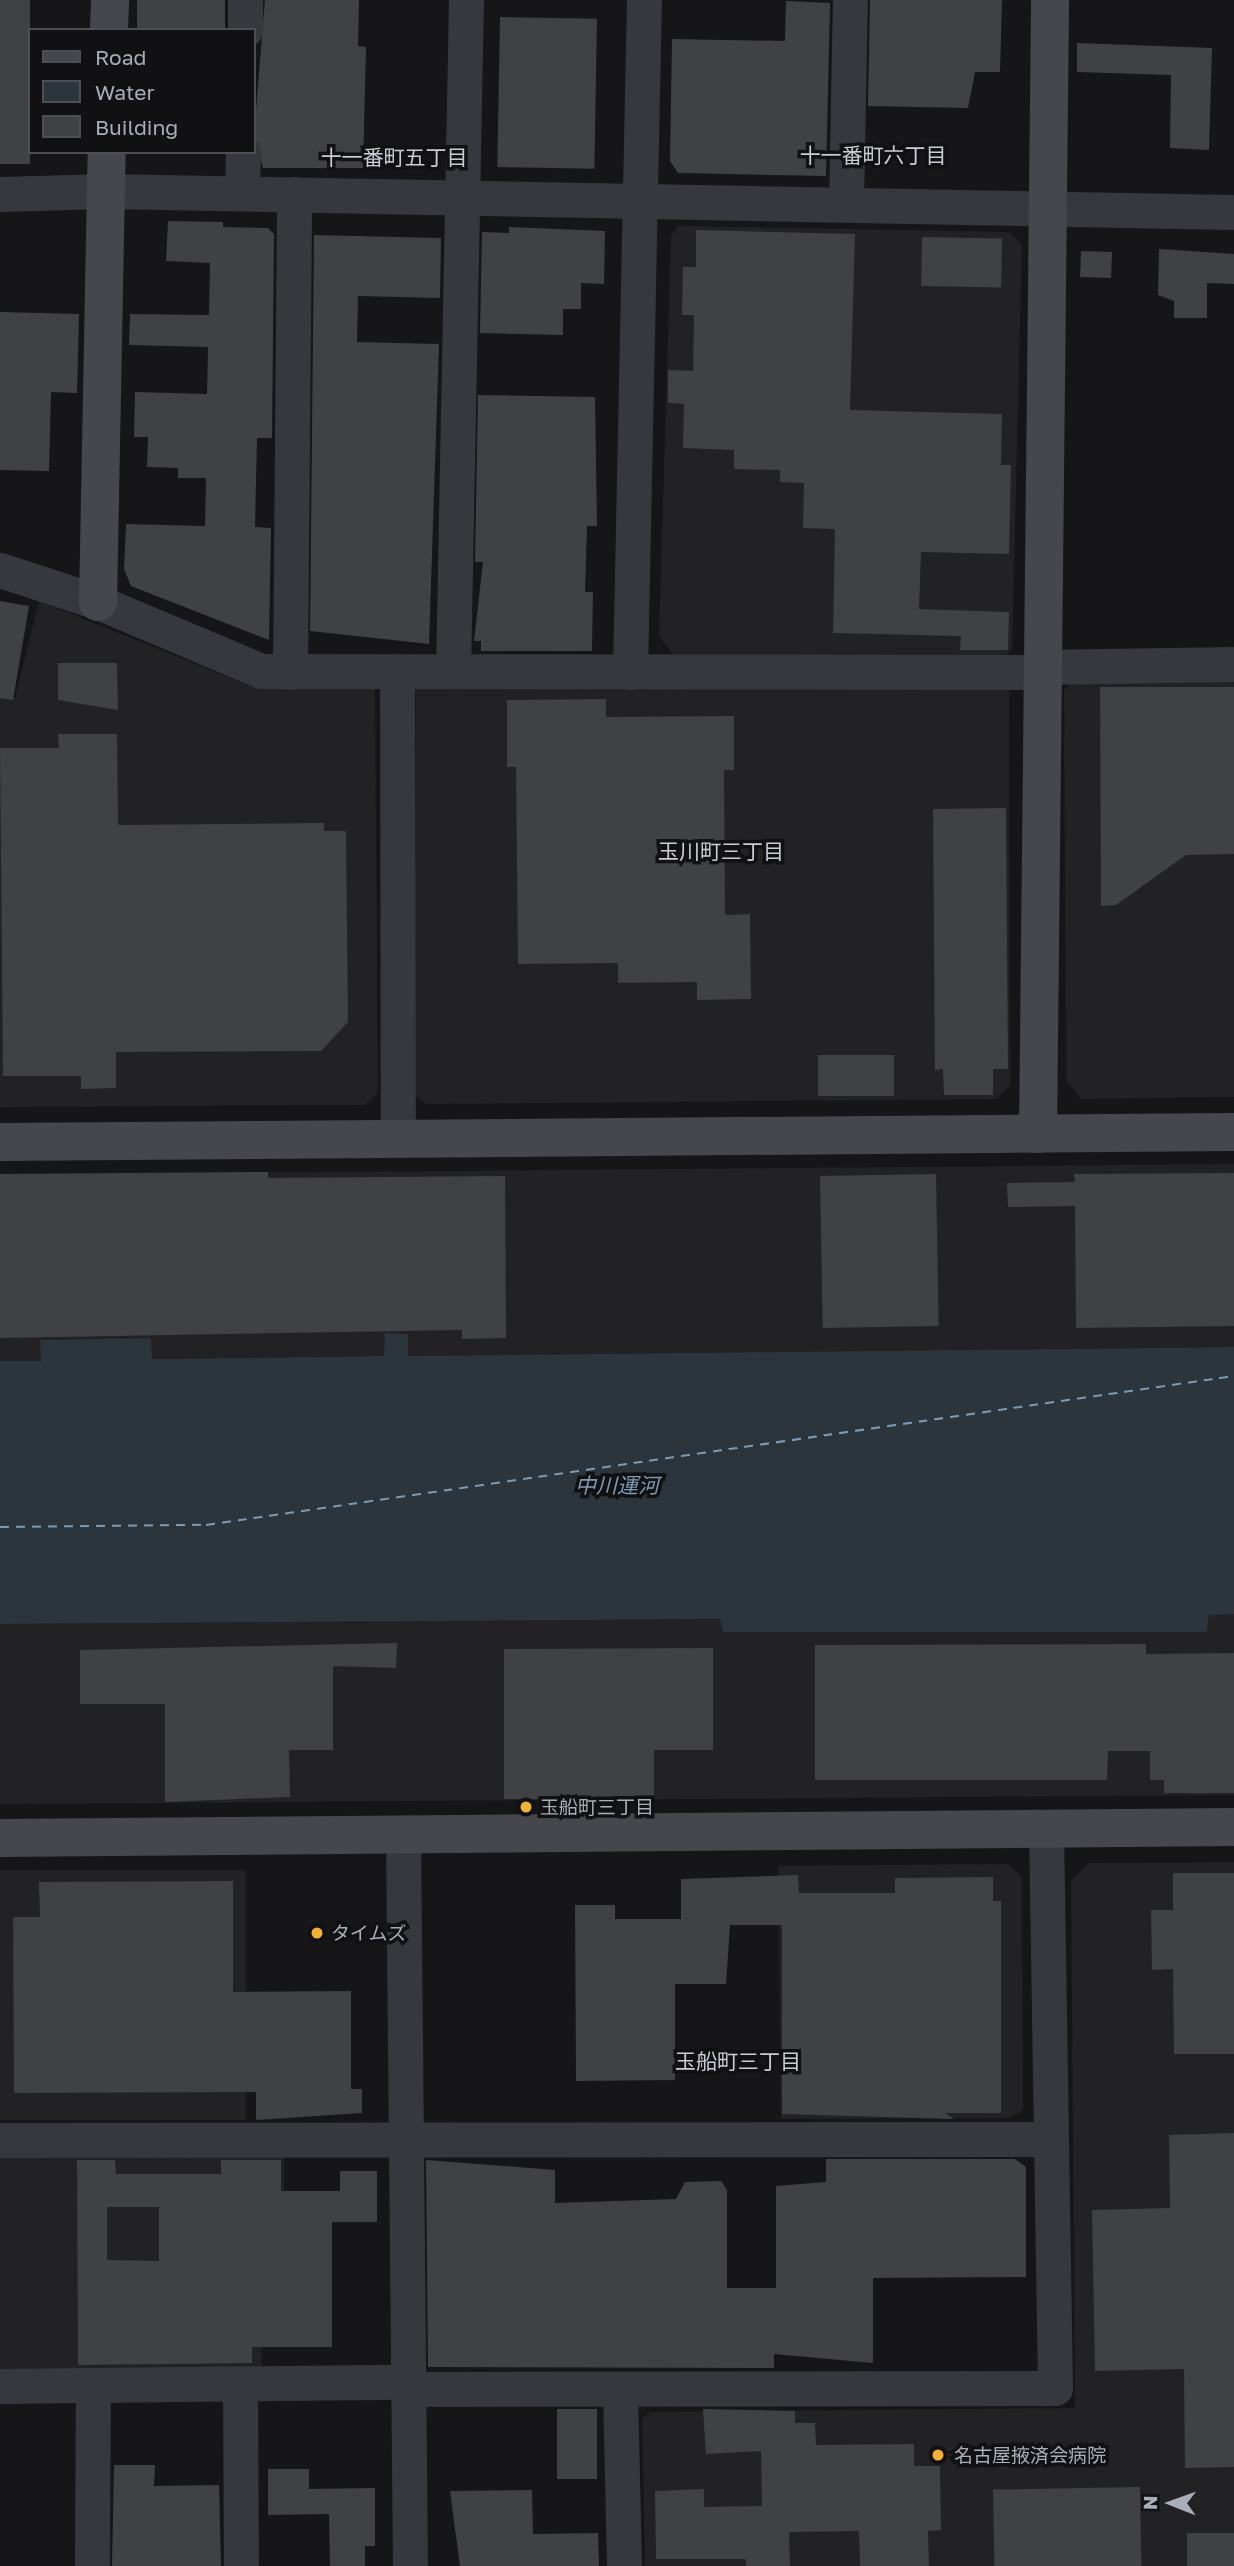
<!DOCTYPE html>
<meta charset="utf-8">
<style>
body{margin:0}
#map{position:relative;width:1234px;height:2566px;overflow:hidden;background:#161618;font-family:"Golos Text","Noto Sans JP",sans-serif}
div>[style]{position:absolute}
.built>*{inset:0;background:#222225;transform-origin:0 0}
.water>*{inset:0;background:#2c353c}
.ferry>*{height:2px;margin-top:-1px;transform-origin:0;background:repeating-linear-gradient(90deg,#7f9bb3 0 9px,transparent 0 16px)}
.building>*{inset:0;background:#404145;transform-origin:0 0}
.street>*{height:35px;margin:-17.5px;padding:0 17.5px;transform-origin:17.5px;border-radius:17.5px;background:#37383d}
.secondary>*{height:38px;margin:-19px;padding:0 19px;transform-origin:19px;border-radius:19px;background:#45474d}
.dots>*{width:19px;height:19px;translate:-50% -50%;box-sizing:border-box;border:4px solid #111113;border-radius:50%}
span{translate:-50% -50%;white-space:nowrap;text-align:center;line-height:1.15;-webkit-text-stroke:7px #111113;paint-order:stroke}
.poi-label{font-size:19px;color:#a8adb8}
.left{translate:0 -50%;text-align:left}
.neighbourhood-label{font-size:21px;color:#c9ccd4}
.water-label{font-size:21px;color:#7f9bb3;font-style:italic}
.legend{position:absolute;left:28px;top:28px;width:228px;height:126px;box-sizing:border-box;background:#111113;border:2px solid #4d4f55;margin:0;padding:9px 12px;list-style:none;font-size:21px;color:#a8adb8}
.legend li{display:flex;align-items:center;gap:14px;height:35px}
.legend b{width:35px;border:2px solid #4d4f55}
.north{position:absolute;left:1136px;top:2468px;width:70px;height:70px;-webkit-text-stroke:5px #111113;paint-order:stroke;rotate:271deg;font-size:19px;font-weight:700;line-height:28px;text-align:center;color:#a8adb8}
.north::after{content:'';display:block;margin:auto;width:24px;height:32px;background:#a8adb8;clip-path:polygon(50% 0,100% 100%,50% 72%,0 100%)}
</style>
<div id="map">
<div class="built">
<div style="clip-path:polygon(678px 226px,1009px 232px,1022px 244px,1012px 648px,1004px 659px,675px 657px,659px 636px,671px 236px)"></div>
<div style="clip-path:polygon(39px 601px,256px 688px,375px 687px,378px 1093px,365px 1105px,0 1107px,0 698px,15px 698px)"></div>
<div style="clip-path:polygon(1234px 675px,1234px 1097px,1081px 1099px,1066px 1081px,1064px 690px,1080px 676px)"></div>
<div style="clip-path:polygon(1009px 684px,1010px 1086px,996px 1099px,426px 1104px,414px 1095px,416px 689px)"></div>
<div style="clip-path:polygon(1234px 1164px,1234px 1347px,408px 1356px,407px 1334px,386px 1333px,384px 1356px,151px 1359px,150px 1338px,41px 1340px,41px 1361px,0 1361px,0 1175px)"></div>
<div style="clip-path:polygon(1209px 1614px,1234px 1614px,1234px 1795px,0 1804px,0 1624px,721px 1619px,723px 1632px,1207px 1632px)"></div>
<div style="clip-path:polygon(1234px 1862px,1234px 2566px,645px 2566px,642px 2419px,651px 2412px,1075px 2408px,1071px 1881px,1089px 1863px)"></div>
<div style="clip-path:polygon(1008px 1864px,1022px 1877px,1023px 2110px,1011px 2118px,781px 2119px,778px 1866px)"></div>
<div style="left:246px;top:1870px;width:250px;height:246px;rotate:90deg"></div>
<div style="clip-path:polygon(284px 2154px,284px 2292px,261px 2292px,262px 2373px,0 2374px,0 2155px)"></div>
</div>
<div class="water">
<div style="clip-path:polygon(385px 1333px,408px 1334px,408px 1356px,1234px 1347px,1234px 1614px,1209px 1615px,1207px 1632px,723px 1632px,720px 1619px,0 1624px,0 1361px,41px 1361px,40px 1340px,151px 1338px,152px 1359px,384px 1356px)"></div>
</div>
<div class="ferry">
<div style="left:0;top:1527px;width:206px;rotate:-0.6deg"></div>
<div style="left:206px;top:1525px;width:1039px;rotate:-8.25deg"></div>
</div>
<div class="building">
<div style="left:0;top:0;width:30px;height:164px"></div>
<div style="left:137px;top:0;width:88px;height:30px"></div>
<div style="clip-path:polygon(265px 0,359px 0,358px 46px,366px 47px,363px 168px,263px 168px,254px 135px)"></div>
<div style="clip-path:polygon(870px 0,1002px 0,1000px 72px,975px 72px,968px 108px,868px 106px)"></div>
<div style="clip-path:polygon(786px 1px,830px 3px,826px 176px,678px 173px,670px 161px,672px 39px,785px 41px)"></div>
<div style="left:500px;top:17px;width:97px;height:150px;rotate:1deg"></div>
<div style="clip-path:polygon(1077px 43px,1212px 48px,1209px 150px,1170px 148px,1171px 75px,1077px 72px)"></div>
<div style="clip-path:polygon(168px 221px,223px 222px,223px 227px,268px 228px,274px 234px,272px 438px,257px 438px,255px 527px,271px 528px,269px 640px,131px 586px,124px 569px,126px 524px,205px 526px,206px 478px,178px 478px,178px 468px,147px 467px,148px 437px,134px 437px,135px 392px,207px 394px,208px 347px,129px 345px,130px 314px,209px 315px,210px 263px,166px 261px)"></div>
<div style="clip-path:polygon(509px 227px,605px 231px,604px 284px,581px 283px,581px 309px,563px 309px,563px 335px,480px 333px,482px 232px,509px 233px)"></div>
<div style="clip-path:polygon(696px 230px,855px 234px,850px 410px,1002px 414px,1001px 465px,1011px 465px,1009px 554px,921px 552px,919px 609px,1009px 612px,1008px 650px,960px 650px,961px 636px,833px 633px,835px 529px,803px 528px,804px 483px,780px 482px,780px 470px,734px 469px,734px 450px,683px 448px,684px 404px,668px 403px,668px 370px,693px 371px,694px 315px,682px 315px,683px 267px,696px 267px)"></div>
<div style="clip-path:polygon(314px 235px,441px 238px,440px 298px,358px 296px,357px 342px,439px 344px,429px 644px,310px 631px)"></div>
<div style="left:922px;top:237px;width:80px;height:49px;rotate:1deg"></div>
<div style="clip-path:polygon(1159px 249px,1234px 254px,1234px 284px,1207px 283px,1207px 318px,1174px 318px,1174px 301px,1158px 295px)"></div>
<div style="left:1081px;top:251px;width:31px;height:26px;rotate:2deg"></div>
<div style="clip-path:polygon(0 312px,79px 314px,77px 393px,51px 392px,49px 471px,0 470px)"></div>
<div style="clip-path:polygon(478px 395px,595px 397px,597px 526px,587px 526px,585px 592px,593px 592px,592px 651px,481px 651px,481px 641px,474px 641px,483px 562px,475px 562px)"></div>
<div style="clip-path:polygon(0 601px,29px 606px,13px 700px,0 698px)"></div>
<div style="clip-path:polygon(58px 663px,117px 663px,118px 710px,58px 700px)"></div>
<div style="clip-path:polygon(1100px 687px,1234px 687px,1234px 854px,1186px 855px,1116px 905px,1101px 906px)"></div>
<div style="clip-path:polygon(606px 699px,606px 717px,734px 716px,734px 770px,724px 770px,725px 915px,750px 914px,751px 999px,697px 1000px,697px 982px,618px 983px,618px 963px,518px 964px,516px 767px,507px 767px,507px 700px)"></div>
<div style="clip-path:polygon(58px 734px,117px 734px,118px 825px,324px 823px,324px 831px,346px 831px,348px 1022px,321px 1051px,116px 1052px,116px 1088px,81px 1089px,81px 1076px,3px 1076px,0 748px,59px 748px)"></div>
<div style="clip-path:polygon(1006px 808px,1008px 1069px,993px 1069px,993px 1095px,944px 1095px,943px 1069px,935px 1070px,933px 809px)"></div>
<div style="left:818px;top:1055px;width:76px;height:41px"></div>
<div style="clip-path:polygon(268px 1172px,268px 1178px,505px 1176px,506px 1338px,462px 1339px,462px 1330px,0 1338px,0 1174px)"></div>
<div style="clip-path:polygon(1234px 1173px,1234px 1326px,1076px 1328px,1075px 1206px,1008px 1207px,1007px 1183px,1075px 1182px,1074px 1174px)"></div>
<div style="left:936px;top:1174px;width:152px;height:116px;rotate:89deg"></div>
<div style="clip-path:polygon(397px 1643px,396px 1668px,333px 1666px,333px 1750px,289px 1750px,290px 1797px,165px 1802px,165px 1704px,80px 1704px,80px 1650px)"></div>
<div style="clip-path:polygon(1146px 1644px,1146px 1654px,1234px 1653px,1234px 1793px,1164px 1793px,1164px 1780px,1150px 1780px,1150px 1751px,1108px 1751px,1107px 1780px,815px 1780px,815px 1645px)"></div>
<div style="clip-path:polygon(713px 1648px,713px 1750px,654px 1750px,654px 1799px,504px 1799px,504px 1649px)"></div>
<div style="clip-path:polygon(1173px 1873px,1234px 1873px,1234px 2054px,1174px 2054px,1173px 1969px,1152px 1970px,1151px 1910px,1173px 1910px)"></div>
<div style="clip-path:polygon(798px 1875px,799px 1893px,895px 1893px,895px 1878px,993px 1877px,993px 1901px,1001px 1901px,1001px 2113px,945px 2113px,954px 2119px,782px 2114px,782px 1925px,730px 1925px,726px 1984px,675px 1984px,675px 2080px,576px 2081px,575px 1905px,615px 1905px,615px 1919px,681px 1919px,681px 1879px)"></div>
<div style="clip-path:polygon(233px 1881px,233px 1992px,351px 1991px,351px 2089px,362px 2089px,362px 2113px,256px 2120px,256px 2092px,14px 2093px,13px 1917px,40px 1917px,39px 1882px)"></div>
<div style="clip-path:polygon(1234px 2133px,1234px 2467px,1185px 2468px,1184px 2369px,1095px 2371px,1092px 2210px,1170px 2208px,1169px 2135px)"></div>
<div style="clip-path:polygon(826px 2159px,1015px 2159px,1026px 2167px,1026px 2277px,873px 2278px,873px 2363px,774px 2354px,774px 2368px,428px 2367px,426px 2160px,555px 2170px,555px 2203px,676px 2199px,685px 2182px,721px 2181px,727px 2190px,727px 2288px,776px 2288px,776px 2186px,826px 2182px)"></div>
<div style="clip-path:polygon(evenodd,77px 2160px,115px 2160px,116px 2174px,221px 2174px,221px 2160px,281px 2160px,281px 2191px,340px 2191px,340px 2171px,377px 2171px,377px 2222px,332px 2222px,332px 2347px,252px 2347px,252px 2363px,78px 2365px,77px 2160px,107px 2207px,159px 2207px,159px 2261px,107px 2260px,107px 2207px)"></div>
<div style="left:557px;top:2409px;width:40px;height:70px"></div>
<div style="clip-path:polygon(703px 2409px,795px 2411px,795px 2423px,815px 2423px,816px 2445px,914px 2444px,914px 2466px,940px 2466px,941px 2530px,928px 2531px,929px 2566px,860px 2566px,859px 2531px,789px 2532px,790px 2566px,746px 2566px,746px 2559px,656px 2559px,655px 2491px,704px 2489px,704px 2507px,762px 2506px,761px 2451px,706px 2454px)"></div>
<div style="clip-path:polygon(114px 2465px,155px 2465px,154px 2486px,219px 2485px,221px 2566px,112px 2566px)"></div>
<div style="clip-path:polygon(268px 2469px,309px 2469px,309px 2489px,375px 2488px,375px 2546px,365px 2546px,365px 2566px,330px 2566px,329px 2514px,268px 2515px)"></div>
<div style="left:1140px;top:2487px;width:79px;height:147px;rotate:89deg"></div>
<div style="clip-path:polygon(532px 2490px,533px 2534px,598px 2533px,599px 2566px,460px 2566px,450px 2491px)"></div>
<div style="left:1187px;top:2533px;width:47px;height:33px"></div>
</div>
<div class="street">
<div style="left:245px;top:30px;width:30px;rotate:-90deg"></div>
<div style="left:242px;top:193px;width:41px;rotate:-88.6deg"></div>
<div style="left:0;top:194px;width:106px;rotate:-1.6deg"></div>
<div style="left:106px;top:191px;width:1128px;rotate:1.07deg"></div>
<div style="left:846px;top:204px;width:204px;rotate:-88.9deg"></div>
<div style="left:0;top:570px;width:103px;rotate:18.1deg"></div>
<div style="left:98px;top:602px;width:177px;rotate:22.9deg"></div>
<div style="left:261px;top:671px;width:778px;rotate:0.07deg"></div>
<div style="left:1039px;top:667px;width:195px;rotate:-0.9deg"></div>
<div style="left:453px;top:671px;width:671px;rotate:-88.89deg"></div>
<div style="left:290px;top:672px;width:478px;rotate:-89.5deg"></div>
<div style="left:397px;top:672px;width:467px;rotate:89.9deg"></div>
<div style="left:630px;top:672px;width:672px;rotate:-88.81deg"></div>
<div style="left:403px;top:1836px;width:730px;rotate:89.45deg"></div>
<div style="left:0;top:2140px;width:1050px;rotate:-0.05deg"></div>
<div style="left:240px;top:2384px;width:182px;rotate:89.7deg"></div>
<div style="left:0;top:2386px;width:406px;rotate:-0.6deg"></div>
<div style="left:406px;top:2389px;width:649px;rotate:-0.09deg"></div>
<div style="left:1055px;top:2388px;width:560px;rotate:-90.92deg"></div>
<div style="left:620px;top:2389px;width:177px;rotate:88.7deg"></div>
<div style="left:92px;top:2566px;width:181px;rotate:-89.7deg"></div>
</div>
<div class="secondary">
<div style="left:109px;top:30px;width:30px;rotate:-88deg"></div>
<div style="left:98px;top:602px;width:450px;rotate:-88.9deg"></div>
<div style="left:1038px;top:1134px;width:1134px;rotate:-89.39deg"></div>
<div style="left:0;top:1142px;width:1234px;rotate:-0.46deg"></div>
<div style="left:0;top:1838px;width:1234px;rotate:-0.51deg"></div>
</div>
<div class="dots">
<div style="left:526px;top:1807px;background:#f2b134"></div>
<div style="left:317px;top:1933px;background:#f2b134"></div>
<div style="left:938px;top:2455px;background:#f2b134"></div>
</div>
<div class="poi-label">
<span class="left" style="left:540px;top:1807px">玉船町三丁目</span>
<span class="left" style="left:331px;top:1933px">タイムズ</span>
<span class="left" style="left:954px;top:2455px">名古屋掖済会病院</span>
</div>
<div class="neighbourhood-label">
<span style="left:873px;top:155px">十一番町六丁目</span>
<span style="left:394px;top:157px">十一番町五丁目</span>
<span style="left:721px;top:851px">玉川町三丁目</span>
<span style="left:738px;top:2061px">玉船町三丁目</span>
</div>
<div class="water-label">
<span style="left:617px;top:1485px">中川運河</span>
</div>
<ul class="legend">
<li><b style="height:9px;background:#45474d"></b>Road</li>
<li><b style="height:19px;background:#2c353c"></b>Water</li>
<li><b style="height:19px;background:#404145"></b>Building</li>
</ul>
<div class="north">N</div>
</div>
